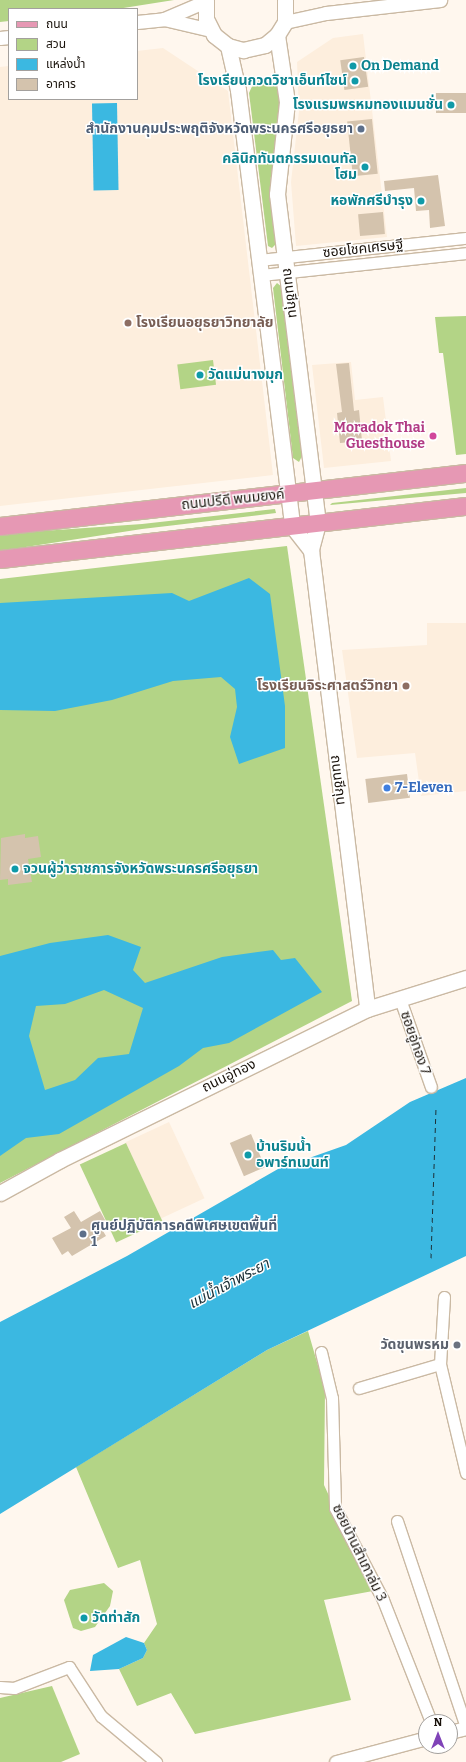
<!DOCTYPE html>
<meta charset="utf-8">
<style>
body{margin:0}
#map{position:relative;width:466px;height:1762px;overflow:hidden;background:#fff7ee;font-family:Bitter,"Noto Sans Thai",serif}
div>[style]{position:absolute}
.built>*{inset:0;background:#fdeedd;transform-origin:0 0}
.green>*{inset:0;background:#b3d486;transform-origin:0 0}
.water>*{inset:0;background:#3bb8e1;transform-origin:0 0}
.ferry>*{height:1px;margin-top:-0.5px;transform-origin:0;background:repeating-linear-gradient(90deg,#1b3038 0 5px,transparent 0 9px)}
.building>*{inset:0;background:#d4c3ad;transform-origin:0 0}
.roads{filter:drop-shadow(1px 0 #cab9a3) drop-shadow(-1px 0 #cab9a3) drop-shadow(0 1px #cab9a3) drop-shadow(0 -1px #cab9a3)}
.minor>*{height:11px;margin:-5.5px;padding:0 5.5px;transform-origin:5.5px;border-radius:5.5px;background:#fff}
.tertiary>*{height:13px;margin:-6.5px;padding:0 6.5px;transform-origin:6.5px;border-radius:6.5px;background:#fff}
.secondary>*{height:15px;margin:-7.5px;padding:0 7.5px;transform-origin:7.5px;border-radius:7.5px;background:#fff}
.primary>*{height:17px;margin:-8.5px;padding:0 8.5px;transform-origin:8.5px;border-radius:8.5px;background:#e698b4}
.dots>*{width:11px;height:11px;translate:-50% -50%;box-sizing:border-box;border:2px solid #fff;border-radius:50%}
span{translate:-50% -50%;white-space:nowrap;text-align:center;line-height:1.15;-webkit-text-stroke:3px #fff;paint-order:stroke}
.culture-label{font-size:14px;color:#0d838f;font-weight:700}
.left{translate:0 -50%;text-align:left}
.right{translate:-100% -50%;text-align:right}
.service-label{font-size:14px;color:#4e5e75;font-weight:700}
.street-label{font-size:14px;color:#18110a}
.education-label{font-size:14px;color:#785e54;font-weight:700}
.hotel-label{font-size:14px;color:#b23c85;font-weight:700}
.shop-label{font-size:14px;color:#366cbe;font-weight:700}
.worship-label{font-size:14px;color:#5b616d;font-weight:700}
.water-label{font-size:15px;color:#1b3038;font-style:italic}
.legend{position:absolute;left:8px;top:8px;width:130px;height:92px;box-sizing:border-box;background:#fff;border:1px solid #a3a09d;margin:0;padding:5px 7px;list-style:none;font-size:12px;color:#18110a}
.legend li{display:flex;align-items:center;gap:8px;height:20px}
.legend b{width:20px;border:1px solid #a3a09d}
.north{position:absolute;left:418px;top:1714px;width:40px;height:40px;box-sizing:border-box;background:#fff;border:1px solid #a3a09d;border-radius:50%;rotate:0deg;font-size:11px;font-weight:700;line-height:16px;text-align:center;color:#18110a}
.north::after{content:'';display:block;margin:auto;width:14px;height:18px;background:#8043b8;clip-path:polygon(50% 0,100% 100%,50% 72%,0 100%)}
</style>
<div id="map">
<div class="built">
<div style="clip-path:polygon(363px 34px,387px 237px,296px 246px,291px 182px,299px 111px,297px 62px,333px 38px)"></div>
<div style="clip-path:polygon(163px 48px,228px 91px,273px 475px,0 506px,0 67px,9px 66px,9px 99px,137px 99px,137px 51px)"></div>
<div style="clip-path:polygon(351px 362px,355px 400px,383px 397px,391px 461px,324px 468px,312px 365px)"></div>
<div style="clip-path:polygon(427px 623px,466px 623px,466px 791px,421px 796px,415px 753px,357px 758px,342px 650px,427px 645px)"></div>
<div style="left:169px;top:1122px;width:84px;height:48px;rotate:65deg"></div>
</div>
<div class="green">
<div style="clip-path:polygon(0 0,174px 0,117px 9px,9px 9px,9px 21px,0 22px)"></div>
<div style="clip-path:polygon(263px 79px,277px 84px,281px 103px,270px 184px,276px 244px,272px 248px,268px 246px,249px 93px,254px 82px)"></div>
<div style="clip-path:polygon(277px 283px,282px 287px,302px 456px,299px 462px,293px 458px,273px 288px)"></div>
<div style="clip-path:polygon(466px 316px,466px 454px,456px 455px,443px 353px,439px 353px,435px 317px)"></div>
<div style="left:213px;top:360px;width:25px;height:36px;rotate:83deg"></div>
<div style="clip-path:polygon(466px 488px,466px 493px,330px 505px,332px 503px)"></div>
<div style="clip-path:polygon(275px 509px,276px 513px,142px 529px,0 551px,0 534px,142px 524px)"></div>
<div style="clip-path:polygon(287px 546px,352px 1001px,0 1183px,0 579px)"></div>
<div style="left:126px;top:1143px;width:86px;height:51px;rotate:65deg"></div>
<div style="clip-path:polygon(308px 1331px,325px 1390px,324px 1485px,373px 1591px,324px 1600px,351px 1700px,195px 1734px,171px 1693px,137px 1706px,119px 1669px,143px 1658px,147px 1650px,144px 1643px,157px 1624px,140px 1560px,118px 1568px,76px 1467px,267px 1350px)"></div>
<div style="clip-path:polygon(104px 1583px,113px 1591px,110px 1606px,95px 1627px,81px 1631px,73px 1628px,64px 1600px,70px 1590px)"></div>
<div style="clip-path:polygon(52px 1686px,80px 1754px,61px 1762px,0 1762px,0 1698px)"></div>
</div>
<div class="water">
<div style="left:117px;top:103px;width:87px;height:25px;rotate:89deg"></div>
<div style="clip-path:polygon(249px 578px,270px 594px,285px 706px,285px 748px,239px 764px,230px 737px,237px 707px,235px 689px,221px 677px,173px 681px,112px 700px,55px 711px,0 710px,0 603px,172px 593px,189px 601px)"></div>
<div style="clip-path:polygon(evenodd,108px 935px,141px 947px,133px 970px,145px 983px,222px 957px,273px 950px,281px 960px,295px 958px,322px 992px,229px 1043px,203px 1048px,179px 1066px,59px 1134px,26px 1138px,0 1156px,0 956px,50px 943px,108px 935px,104px 990px,143px 1008px,129px 1054px,98px 1058px,75px 1080px,45px 1090px,29px 1036px,36px 1006px,65px 1004px,104px 990px)"></div>
<div style="clip-path:polygon(466px 1078px,466px 1256px,267px 1350px,0 1514px,0 1322px,127px 1256px,278px 1169px,346px 1145px,410px 1102px)"></div>
<div style="clip-path:polygon(126px 1637px,144px 1643px,147px 1650px,143px 1658px,119px 1669px,90px 1671px,93px 1655px)"></div>
</div>
<div class="ferry">
<div style="left:431px;top:1258px;width:152px;rotate:-88.1deg"></div>
</div>
<div class="building">
<div style="left:364px;top:57px;width:30px;height:24px;rotate:82deg"></div>
<div style="left:466px;top:93px;width:20px;height:30px;rotate:90deg"></div>
<div style="left:372px;top:119px;width:55px;height:25px;rotate:84deg"></div>
<div style="clip-path:polygon(438px 175px,445px 226px,430px 228px,429px 210px,416px 211px,414px 188px,385px 191px,384px 181px)"></div>
<div style="left:383px;top:212px;width:22px;height:25px;rotate:85deg"></div>
<div style="clip-path:polygon(349px 363px,354px 411px,359px 410px,362px 441px,340px 443px,337px 413px,342px 412px,336px 364px)"></div>
<div style="left:407px;top:774px;width:24px;height:42px;rotate:83deg"></div>
<div style="clip-path:polygon(25px 834px,25px 838px,38px 836px,41px 857px,28px 859px,32px 882px,8px 885px,8px 879px,0 880px,1px 838px)"></div>
<div style="left:251px;top:1134px;width:36px;height:23px;rotate:67deg"></div>
<div style="clip-path:polygon(74px 1211px,81px 1222px,100px 1211px,109px 1227px,103px 1231px,106px 1236px,72px 1256px,68px 1251px,62px 1255px,52px 1238px,71px 1228px,64px 1217px)"></div>
</div>
<div class="roads">
<div class="minor">
<div style="left:259px;top:260px;width:208px;rotate:-6.1deg"></div>
<div style="left:261px;top:275px;width:206px;rotate:-6.1deg"></div>
<div style="left:400px;top:999px;width:93px;rotate:70.6deg"></div>
<div style="left:444px;top:1297px;width:67px;rotate:93.4deg"></div>
<div style="left:440px;top:1364px;width:112px;rotate:76.6deg"></div>
<div style="left:321px;top:1352px;width:47px;rotate:76.6deg"></div>
<div style="left:332px;top:1398px;width:110px;rotate:88.4deg"></div>
<div style="left:335px;top:1508px;width:104px;rotate:62.4deg"></div>
<div style="left:383px;top:1600px;width:131px;rotate:68.5deg"></div>
<div style="left:359px;top:1388px;width:84px;rotate:-16.5deg"></div>
<div style="left:397px;top:1521px;width:217px;rotate:71.5deg"></div>
<div style="left:0;top:1687px;width:14px;rotate:4deg"></div>
<div style="left:14px;top:1688px;width:59px;rotate:-20.9deg"></div>
<div style="left:69px;top:1667px;width:59px;rotate:56.9deg"></div>
<div style="left:101px;top:1716px;width:72px;rotate:39.9deg"></div>
</div>
<div class="tertiary">
<div style="left:164px;top:19px;width:48px;rotate:13.2deg"></div>
<div style="left:137px;top:22px;width:27px;rotate:-6deg"></div>
<div style="left:164px;top:19px;width:46px;rotate:-23.2deg"></div>
<div style="left:285px;top:22px;width:42px;rotate:-12.4deg"></div>
<div style="left:326px;top:13px;width:115px;rotate:-6.5deg"></div>
<div style="left:0;top:38px;width:9px;rotate:-6deg"></div>
<div style="left:450px;top:1732px;width:16px;rotate:-14deg"></div>
<div style="left:336px;top:1762px;width:93px;rotate:-14.9deg"></div>
</div>
<div class="secondary">
<div style="left:206px;top:0;width:19px;rotate:90deg"></div>
<div style="left:206px;top:19px;width:18px;rotate:63deg"></div>
<div style="left:214px;top:35px;width:18px;rotate:38deg"></div>
<div style="left:228px;top:46px;width:16px;rotate:15deg"></div>
<div style="left:243px;top:50px;width:23px;rotate:-13deg"></div>
<div style="left:265px;top:45px;width:16px;rotate:-40deg"></div>
<div style="left:277px;top:35px;width:15px;rotate:-58deg"></div>
<div style="left:285px;top:22px;width:22px;rotate:-90deg"></div>
<div style="left:277px;top:35px;width:68px;rotate:81.5deg"></div>
<div style="left:287px;top:102px;width:93px;rotate:96.2deg"></div>
<div style="left:277px;top:194px;width:332px;rotate:82.9deg"></div>
<div style="left:318px;top:523px;width:28px;rotate:105deg"></div>
<div style="left:311px;top:550px;width:462px;rotate:83deg"></div>
<div style="left:228px;top:46px;width:45px;rotate:77.2deg"></div>
<div style="left:238px;top:90px;width:439px;rotate:82.9deg"></div>
<div style="left:292px;top:526px;width:31px;rotate:52deg"></div>
<div style="left:0;top:1193px;width:68px;rotate:-28.8deg"></div>
<div style="left:60px;top:1160px;width:342px;rotate:-26.2deg"></div>
<div style="left:367px;top:1009px;width:104px;rotate:-17.4deg"></div>
</div>
<div class="primary">
<div style="left:0;top:526px;width:469px;rotate:-6.5deg"></div>
<div style="left:0;top:559px;width:469px;rotate:-6.5deg"></div>
</div>
</div>
<div class="dots">
<div style="left:353px;top:66px;background:#0f9aa8"></div>
<div style="left:355px;top:81px;background:#0f9aa8"></div>
<div style="left:451px;top:105px;background:#0f9aa8"></div>
<div style="left:361px;top:129px;background:#5c6f8a"></div>
<div style="left:365px;top:167px;background:#0f9aa8"></div>
<div style="left:421px;top:201px;background:#0f9aa8"></div>
<div style="left:128px;top:323px;background:#8d6e63"></div>
<div style="left:200px;top:375px;background:#0f9aa8"></div>
<div style="left:433px;top:436px;background:#d1479c"></div>
<div style="left:406px;top:686px;background:#8d6e63"></div>
<div style="left:387px;top:788px;background:#3f7fe0"></div>
<div style="left:15px;top:869px;background:#0f9aa8"></div>
<div style="left:248px;top:1155px;background:#0f9aa8"></div>
<div style="left:83px;top:1234px;background:#5c6f8a"></div>
<div style="left:457px;top:1345px;background:#6b7280"></div>
<div style="left:84px;top:1618px;background:#0f9aa8"></div>
</div>
<div class="culture-label">
<span class="left" style="left:361px;top:66px">On Demand</span>
<span class="right" style="left:347px;top:81px">โรงเรียนกวดวิชาเอ็นท์ไซน์</span>
<span class="right" style="left:443px;top:105px">โรงแรมพรหมทองแมนชั่น</span>
<span class="right" style="left:357px;top:167px">คลินิกทันตกรรมเดนทัล<br>โฮม</span>
<span class="right" style="left:413px;top:201px">หอพักศรีบำรุง</span>
<span class="left" style="left:208px;top:375px">วัดแม่นางมุก</span>
<span class="left" style="left:23px;top:869px">จวนผู้ว่าราชการจังหวัดพระนครศรีอยุธยา</span>
<span class="left" style="left:256px;top:1155px">บ้านริมน้ำ<br>อพาร์ทเมนท์</span>
<span class="left" style="left:92px;top:1618px">วัดท่าสัก</span>
</div>
<div class="service-label">
<span class="right" style="left:353px;top:129px">สำนักงานคุมประพฤติจังหวัดพระนครศรีอยุธยา</span>
<span class="left" style="left:91px;top:1234px">ศูนย์ปฏิบัติการคดีพิเศษเขตพื้นที่<br>1</span>
</div>
<div class="street-label">
<span style="left:363px;top:249px;rotate:-6deg">ซอยโชคเศรษฐี</span>
<span style="left:290px;top:293px;rotate:83deg">ถนนชีกุน</span>
<span style="left:233px;top:500px;rotate:-6deg">ถนนปรีดี พนมยงค์</span>
<span style="left:338px;top:780px;rotate:83deg">ถนนชีกุน</span>
<span style="left:415px;top:1043px;rotate:71deg">ซอยอู่ทอง 7</span>
<span style="left:229px;top:1076px;rotate:-26deg">ถนนอู่ทอง</span>
<span style="left:359px;top:1553px;rotate:64deg">ซอยบ้านสำเภาล่ม 3</span>
</div>
<div class="education-label">
<span class="left" style="left:136px;top:323px">โรงเรียนอยุธยาวิทยาลัย</span>
<span class="right" style="left:398px;top:686px">โรงเรียนจิระศาสตร์วิทยา</span>
</div>
<div class="hotel-label">
<span class="right" style="left:425px;top:436px">Moradok Thai<br>Guesthouse</span>
</div>
<div class="shop-label">
<span class="left" style="left:395px;top:788px">7-Eleven</span>
</div>
<div class="worship-label">
<span class="right" style="left:449px;top:1345px">วัดขุนพรหม</span>
</div>
<div class="water-label">
<span style="left:229px;top:1284px;rotate:-28deg">แม่น้ำเจ้าพระยา</span>
</div>
<ul class="legend">
<li><b style="height:5px;background:#e698b4"></b>ถนน</li>
<li><b style="height:11px;background:#b3d486"></b>สวน</li>
<li><b style="height:11px;background:#3bb8e1"></b>แหล่งน้ำ</li>
<li><b style="height:11px;background:#d4c3ad"></b>อาคาร</li>
</ul>
<div class="north">N</div>
</div>
